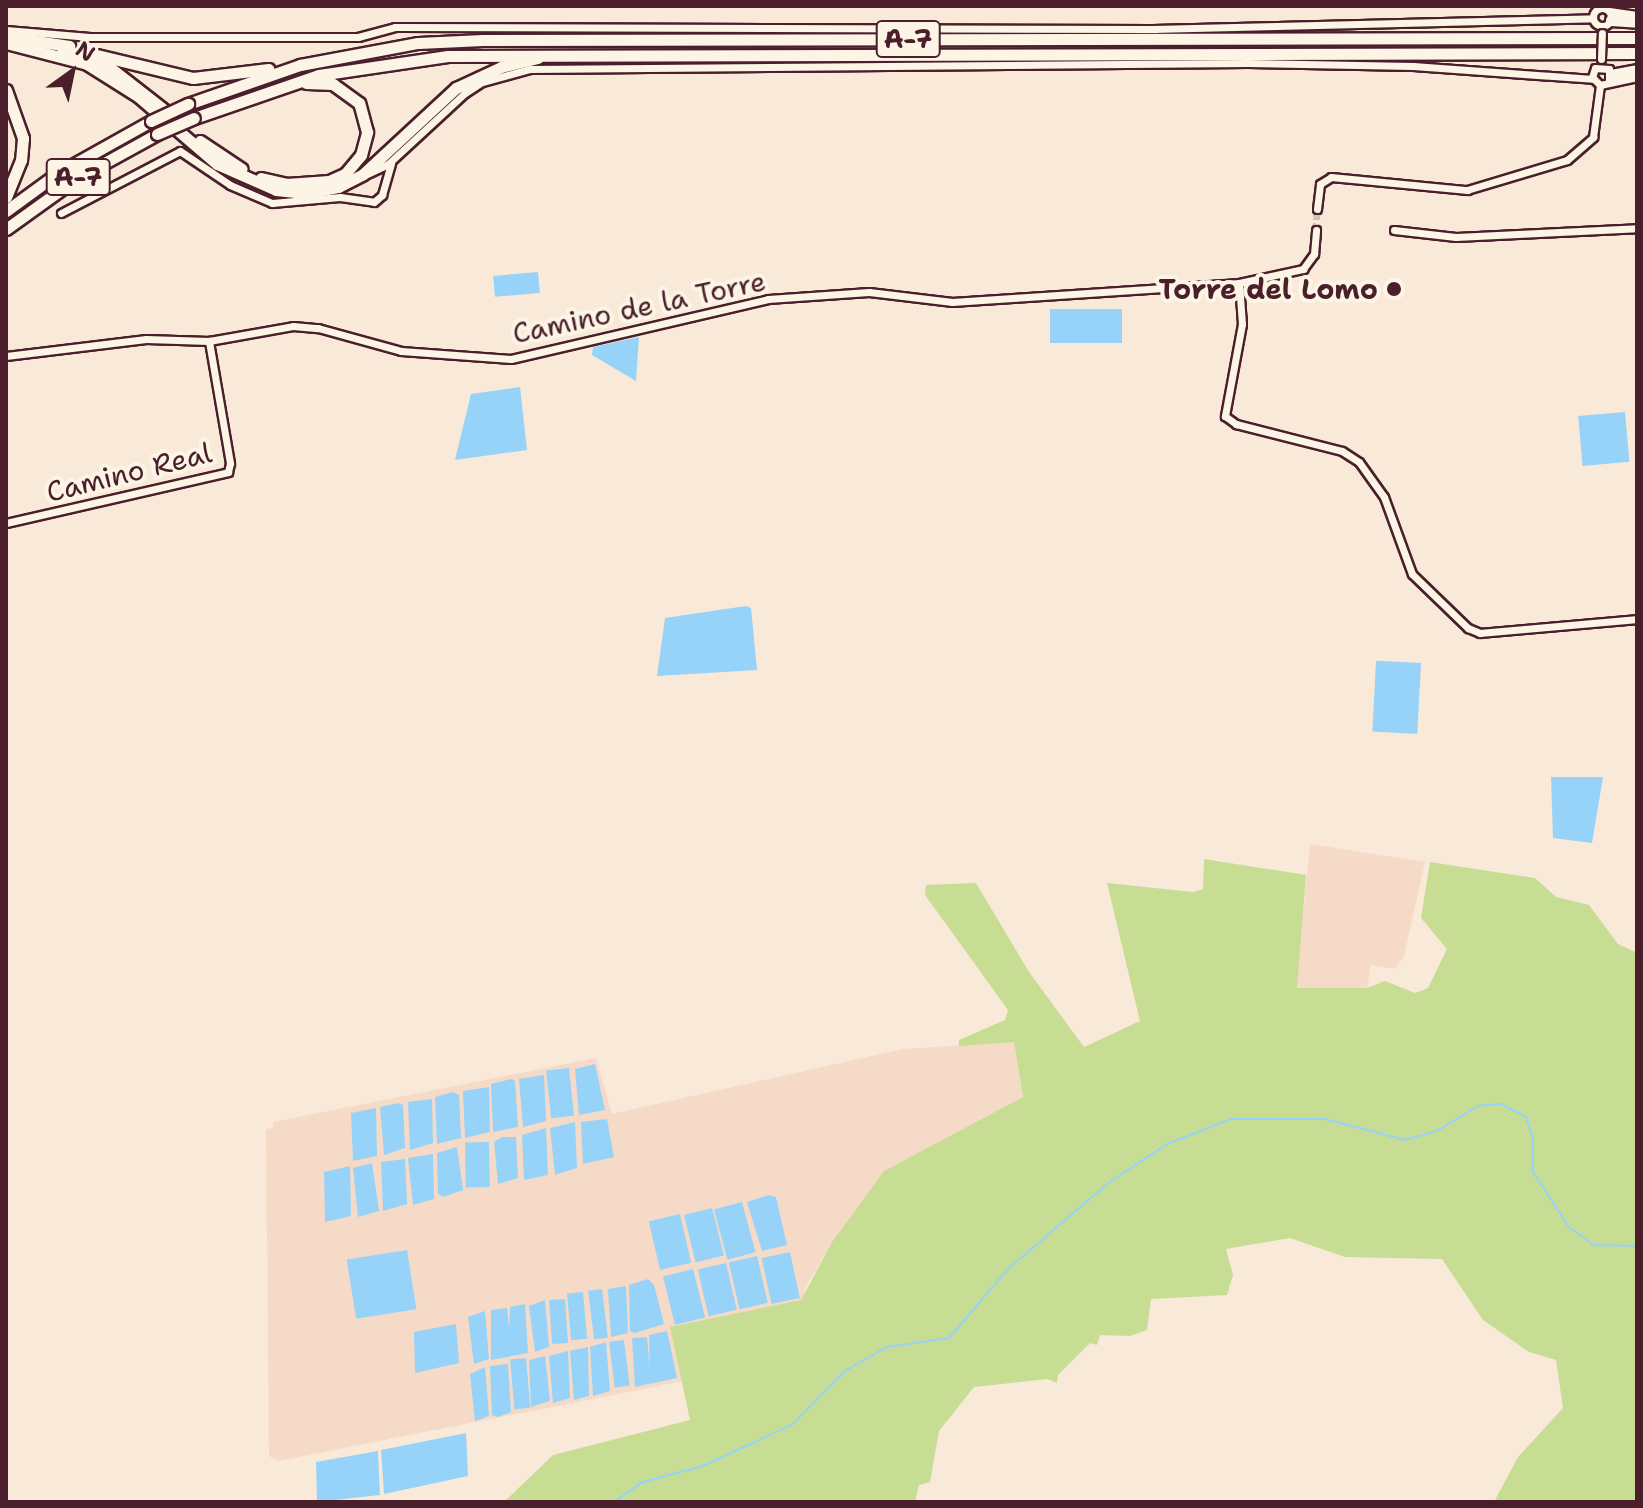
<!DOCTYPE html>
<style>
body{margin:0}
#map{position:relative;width:1643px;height:1508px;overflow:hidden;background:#f9e9d8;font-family:"Shantell Sans",sans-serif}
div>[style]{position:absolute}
.built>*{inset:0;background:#f6dac8}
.green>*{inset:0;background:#c7dd93}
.water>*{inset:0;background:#97d3f8;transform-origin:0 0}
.stream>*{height:2px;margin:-1px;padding:0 1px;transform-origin:1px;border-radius:1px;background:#97d3f8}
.minor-tunnel>*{height:7px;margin-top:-3.5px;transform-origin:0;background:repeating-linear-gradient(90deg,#d6c1b5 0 7px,transparent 0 10.5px)}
.roads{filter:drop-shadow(2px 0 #4a1f2b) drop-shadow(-2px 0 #4a1f2b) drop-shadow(0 2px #4a1f2b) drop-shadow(0 -2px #4a1f2b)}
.minor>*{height:7px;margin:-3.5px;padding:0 3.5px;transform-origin:3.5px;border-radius:3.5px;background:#fcf5e5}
.minor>.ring{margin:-3.5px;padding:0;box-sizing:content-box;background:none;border:7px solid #fcf5e5;border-radius:50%}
.highway>*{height:11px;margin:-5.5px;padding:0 5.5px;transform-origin:5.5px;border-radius:5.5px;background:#fcf5e5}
.bridges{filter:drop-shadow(2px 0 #4a1f2b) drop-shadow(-2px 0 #4a1f2b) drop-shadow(0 2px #4a1f2b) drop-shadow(0 -2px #4a1f2b)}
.minor-bridge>*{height:7px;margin:-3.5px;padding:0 3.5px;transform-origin:3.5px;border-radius:3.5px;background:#fcf5e5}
.highway-bridge>*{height:11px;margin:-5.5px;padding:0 5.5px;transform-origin:5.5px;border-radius:5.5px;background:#fcf5e5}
.dots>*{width:22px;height:22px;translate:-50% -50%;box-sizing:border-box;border:4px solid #fcf5e5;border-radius:50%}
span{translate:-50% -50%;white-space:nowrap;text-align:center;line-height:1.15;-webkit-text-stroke:8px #fcf5e5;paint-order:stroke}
.shield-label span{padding:2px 6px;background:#fcf5e5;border:2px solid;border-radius:6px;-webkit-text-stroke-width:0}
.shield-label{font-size:26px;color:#4a1f2b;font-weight:700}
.poi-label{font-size:28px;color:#4a1f2b;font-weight:700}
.right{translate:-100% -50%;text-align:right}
.street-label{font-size:28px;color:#4a1f2b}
.frame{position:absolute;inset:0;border:8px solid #4a1f2b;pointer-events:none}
.north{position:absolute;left:32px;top:32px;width:80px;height:80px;-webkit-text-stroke:6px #fcf5e5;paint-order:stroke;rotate:33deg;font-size:22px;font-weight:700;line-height:32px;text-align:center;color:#4a1f2b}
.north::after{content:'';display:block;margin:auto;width:28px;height:36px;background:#4a1f2b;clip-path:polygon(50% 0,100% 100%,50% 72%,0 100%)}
</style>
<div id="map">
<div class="built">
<div style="clip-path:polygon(1310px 844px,1425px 862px,1404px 956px,1395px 969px,1371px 965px,1367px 988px,1296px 988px)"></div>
<div style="clip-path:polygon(1014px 1042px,1024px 1104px,884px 1171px,832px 1242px,805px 1288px,804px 1301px,684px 1381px,278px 1461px,269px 1456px,266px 1129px,273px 1128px,273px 1122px,596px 1058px,612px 1114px,903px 1049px)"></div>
</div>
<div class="green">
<div style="clip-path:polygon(1204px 859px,1306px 875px,1297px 988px,1367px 988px,1385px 981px,1415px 993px,1428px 988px,1447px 949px,1421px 918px,1430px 862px,1535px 878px,1556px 897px,1589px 905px,1618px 944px,1637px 953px,1637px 1502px,1494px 1502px,1518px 1457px,1563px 1408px,1556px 1360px,1529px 1352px,1483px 1320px,1442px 1259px,1345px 1257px,1290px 1238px,1226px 1249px,1233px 1275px,1227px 1295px,1151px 1299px,1147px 1330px,1130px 1336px,1100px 1335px,1097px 1345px,1090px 1343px,1058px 1375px,1057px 1383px,1047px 1379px,974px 1387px,939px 1431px,930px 1482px,919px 1485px,915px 1502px,504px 1502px,553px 1455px,690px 1420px,670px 1327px,801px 1300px,832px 1242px,884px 1171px,1023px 1097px,1014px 1042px,959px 1046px,959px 1040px,1005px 1020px,1008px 1010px,925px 895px,926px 885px,976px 883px,1029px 972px,1084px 1047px,1140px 1021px,1107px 883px,1193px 892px,1203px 889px)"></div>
</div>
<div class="water">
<div style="left:538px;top:272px;width:21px;height:45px;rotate:85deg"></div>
<div style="left:1050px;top:309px;width:72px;height:34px"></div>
<div style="clip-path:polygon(639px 337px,636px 381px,592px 355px,593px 347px)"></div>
<div style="clip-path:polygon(520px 387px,527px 450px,455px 460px,471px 394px)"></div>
<div style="left:1625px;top:412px;width:50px;height:47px;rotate:85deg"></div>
<div style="clip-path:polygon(746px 606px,751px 608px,757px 670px,657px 676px,665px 618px)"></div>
<div style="left:1421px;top:663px;width:71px;height:45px;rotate:93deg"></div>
<div style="clip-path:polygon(1551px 777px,1603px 777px,1592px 843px,1553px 838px)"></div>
<div style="clip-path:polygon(595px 1064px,605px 1110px,579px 1115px,575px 1069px)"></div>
<div style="left:569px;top:1068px;width:48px;height:23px;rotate:84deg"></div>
<div style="clip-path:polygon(544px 1075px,546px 1121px,523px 1127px,519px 1079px)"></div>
<div style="clip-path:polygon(511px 1079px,515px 1081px,518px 1127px,493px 1132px,491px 1084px)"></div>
<div style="clip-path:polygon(489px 1087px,490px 1132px,465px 1138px,463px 1091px)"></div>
<div style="clip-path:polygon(453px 1092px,459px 1095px,461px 1138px,437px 1144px,435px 1097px)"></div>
<div style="clip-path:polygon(432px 1099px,433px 1143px,410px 1150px,408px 1102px)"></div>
<div style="clip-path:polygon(398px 1103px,403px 1105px,405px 1148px,384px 1155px,380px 1107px)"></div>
<div style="clip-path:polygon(376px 1108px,377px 1156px,353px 1161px,351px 1113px)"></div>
<div style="clip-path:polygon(607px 1119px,614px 1157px,583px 1164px,581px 1122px)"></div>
<div style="clip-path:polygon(575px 1122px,577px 1168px,555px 1175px,550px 1128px)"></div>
<div style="clip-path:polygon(546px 1128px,548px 1175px,524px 1180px,522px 1135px)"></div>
<div style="clip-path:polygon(502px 1137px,516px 1137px,518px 1178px,498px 1184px,494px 1142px)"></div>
<div style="left:489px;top:1142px;width:45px;height:24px;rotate:89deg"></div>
<div style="clip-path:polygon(457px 1147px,463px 1190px,444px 1197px,438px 1194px,437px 1153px)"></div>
<div style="clip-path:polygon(433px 1154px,434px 1199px,413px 1205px,408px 1158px)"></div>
<div style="clip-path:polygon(405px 1159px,407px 1204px,383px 1211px,381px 1162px)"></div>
<div style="clip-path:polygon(372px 1163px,379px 1211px,358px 1217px,353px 1168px)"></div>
<div style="clip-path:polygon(350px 1166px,351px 1216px,325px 1222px,324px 1172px)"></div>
<div style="clip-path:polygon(769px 1195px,776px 1197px,787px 1245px,762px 1251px,747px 1202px)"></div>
<div style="left:742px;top:1202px;width:52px;height:29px;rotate:75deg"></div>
<div style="left:712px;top:1208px;width:49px;height:29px;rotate:76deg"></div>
<div style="left:680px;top:1214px;width:50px;height:32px;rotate:77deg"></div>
<div style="left:407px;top:1250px;width:60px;height:61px;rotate:81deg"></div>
<div style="left:790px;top:1252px;width:47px;height:29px;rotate:78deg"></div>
<div style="left:757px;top:1256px;width:48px;height:29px;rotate:77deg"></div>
<div style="left:726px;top:1263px;width:48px;height:29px;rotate:77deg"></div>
<div style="left:693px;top:1269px;width:50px;height:31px;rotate:76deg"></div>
<div style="clip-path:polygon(648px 1279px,654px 1285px,664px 1324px,635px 1333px,630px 1331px,629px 1285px)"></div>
<div style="clip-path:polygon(626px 1286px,628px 1333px,611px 1337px,608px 1289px)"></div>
<div style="left:602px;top:1289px;width:49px;height:14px;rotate:83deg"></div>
<div style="left:583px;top:1292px;width:47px;height:16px;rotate:85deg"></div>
<div style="left:565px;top:1299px;width:44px;height:16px;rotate:86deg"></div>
<div style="clip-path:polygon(545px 1300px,549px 1347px,535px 1352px,529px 1306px)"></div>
<div style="clip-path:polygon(525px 1304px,528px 1353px,491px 1360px,491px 1310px,507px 1308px,509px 1328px,510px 1307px)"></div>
<div style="clip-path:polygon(485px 1311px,489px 1359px,474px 1364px,468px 1317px)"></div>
<div style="clip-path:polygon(456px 1324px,459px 1363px,415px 1373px,414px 1332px)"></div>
<div style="clip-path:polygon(667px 1331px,677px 1378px,635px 1387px,632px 1338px,647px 1337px,650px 1370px,649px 1335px)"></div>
<div style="left:624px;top:1340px;width:46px;height:15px;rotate:83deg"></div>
<div style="clip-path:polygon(606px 1342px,610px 1391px,593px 1396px,590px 1347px)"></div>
<div style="clip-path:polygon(588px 1347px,589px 1396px,574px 1400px,570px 1351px)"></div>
<div style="clip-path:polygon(568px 1351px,570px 1398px,553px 1403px,549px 1356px)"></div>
<div style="clip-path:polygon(545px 1356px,550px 1401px,531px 1407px,529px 1360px)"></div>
<div style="left:526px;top:1358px;width:50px;height:16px;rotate:85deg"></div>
<div style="clip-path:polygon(508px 1364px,511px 1412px,498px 1417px,492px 1415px,490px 1366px)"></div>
<div style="clip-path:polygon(485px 1367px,489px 1416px,475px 1421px,470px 1374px)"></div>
<div style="clip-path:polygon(466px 1433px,468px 1476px,384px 1494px,381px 1450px)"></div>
<div style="clip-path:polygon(378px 1451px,380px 1495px,317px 1502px,316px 1462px)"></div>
</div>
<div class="stream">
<div style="left:614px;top:1502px;width:35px;rotate:-35deg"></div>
<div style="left:643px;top:1482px;width:62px;rotate:-14.9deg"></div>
<div style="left:703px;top:1466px;width:99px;rotate:-25deg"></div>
<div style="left:793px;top:1424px;width:74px;rotate:-45.5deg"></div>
<div style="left:845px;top:1371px;width:48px;rotate:-29.7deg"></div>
<div style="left:887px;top:1347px;width:63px;rotate:-8.3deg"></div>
<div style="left:949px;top:1338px;width:89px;rotate:-49.5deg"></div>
<div style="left:1007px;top:1270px;width:132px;rotate:-40.7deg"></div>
<div style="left:1107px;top:1184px;width:72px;rotate:-33.7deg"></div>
<div style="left:1167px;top:1144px;width:69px;rotate:-21.3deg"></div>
<div style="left:1231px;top:1119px;width:94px"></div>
<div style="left:1325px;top:1119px;width:83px;rotate:14.7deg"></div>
<div style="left:1405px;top:1140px;width:33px;rotate:-16deg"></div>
<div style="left:1437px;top:1131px;width:48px;rotate:-31.4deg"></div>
<div style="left:1478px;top:1106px;width:23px;rotate:-5deg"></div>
<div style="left:1501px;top:1104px;width:28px;rotate:27deg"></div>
<div style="left:1526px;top:1117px;width:22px;rotate:72deg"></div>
<div style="left:1533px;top:1138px;width:34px;rotate:90deg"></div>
<div style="left:1533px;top:1172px;width:66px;rotate:56.8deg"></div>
<div style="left:1569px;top:1227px;width:31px;rotate:36deg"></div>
<div style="left:1594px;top:1245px;width:43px;rotate:1.3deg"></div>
</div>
<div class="minor-tunnel">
<div style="left:1316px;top:230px;width:21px;rotate:-87deg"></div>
</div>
<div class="roads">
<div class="minor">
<div class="ring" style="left:1593px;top:8px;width:11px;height:11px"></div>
<div style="left:1609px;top:11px;width:28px;rotate:8deg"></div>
<div style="left:6px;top:30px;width:84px;rotate:4.8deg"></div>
<div style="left:90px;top:37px;width:268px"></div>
<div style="left:358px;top:37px;width:38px;rotate:-15deg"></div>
<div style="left:395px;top:27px;width:761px;rotate:0.15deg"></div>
<div style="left:1156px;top:29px;width:437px;rotate:-1.4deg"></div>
<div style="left:1609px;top:82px;width:13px;rotate:-90deg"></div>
<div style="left:1609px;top:69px;width:14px;rotate:-176deg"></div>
<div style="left:1595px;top:68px;width:9px;rotate:108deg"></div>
<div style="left:1592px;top:77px;width:11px;rotate:45deg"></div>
<div style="left:1600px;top:85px;width:38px;rotate:-12deg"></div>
<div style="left:367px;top:174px;width:23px;rotate:-25deg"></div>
<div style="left:388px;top:164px;width:105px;rotate:-42.7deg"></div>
<div style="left:465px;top:93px;width:20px;rotate:-33deg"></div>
<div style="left:482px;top:82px;width:50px;rotate:-15.2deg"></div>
<div style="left:530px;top:69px;width:718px;rotate:-0.48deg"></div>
<div style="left:1248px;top:63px;width:165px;rotate:1deg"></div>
<div style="left:1413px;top:66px;width:180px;rotate:4.1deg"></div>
<div style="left:1317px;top:209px;width:25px;rotate:-83deg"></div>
<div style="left:1320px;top:184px;width:13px;rotate:-32deg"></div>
<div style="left:1331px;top:177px;width:137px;rotate:5.5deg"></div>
<div style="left:1467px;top:190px;width:104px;rotate:-16.7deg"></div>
<div style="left:1567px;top:160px;width:35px;rotate:-41deg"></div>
<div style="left:1593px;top:137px;width:52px;rotate:-82.3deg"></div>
<div style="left:61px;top:213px;width:134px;rotate:-27.5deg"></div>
<div style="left:180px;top:151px;width:60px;rotate:34.2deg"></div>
<div style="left:230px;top:185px;width:46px;rotate:23.2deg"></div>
<div style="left:272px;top:203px;width:68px;rotate:-5deg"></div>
<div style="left:340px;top:197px;width:34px;rotate:8deg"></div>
<div style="left:374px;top:202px;width:11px;rotate:-41deg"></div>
<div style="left:382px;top:195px;width:33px;rotate:-74deg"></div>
<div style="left:1394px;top:230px;width:62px;rotate:6.4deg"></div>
<div style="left:1456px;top:237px;width:181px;rotate:-2.8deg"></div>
<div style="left:1239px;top:283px;width:41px;rotate:85.8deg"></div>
<div style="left:1242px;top:324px;width:94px;rotate:100.5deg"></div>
<div style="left:1225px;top:416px;width:14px;rotate:36deg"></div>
<div style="left:1236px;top:424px;width:109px;rotate:14.3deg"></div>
<div style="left:1342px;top:451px;width:20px;rotate:33deg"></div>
<div style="left:1359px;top:462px;width:43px;rotate:54.5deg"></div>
<div style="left:1384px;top:497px;width:82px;rotate:70deg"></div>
<div style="left:1412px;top:574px;width:78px;rotate:44deg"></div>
<div style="left:1468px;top:628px;width:13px;rotate:23deg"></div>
<div style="left:1480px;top:633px;width:158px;rotate:-5.1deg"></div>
<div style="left:6px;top:356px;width:141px;rotate:-6.9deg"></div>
<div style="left:146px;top:339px;width:63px;rotate:1.8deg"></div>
<div style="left:209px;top:341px;width:85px;rotate:-10.1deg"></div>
<div style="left:293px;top:326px;width:25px;rotate:5deg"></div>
<div style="left:318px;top:328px;width:86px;rotate:15.5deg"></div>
<div style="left:401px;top:351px;width:110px;rotate:4.2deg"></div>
<div style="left:511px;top:359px;width:264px;rotate:-13.1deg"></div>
<div style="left:768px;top:299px;width:101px;rotate:-4deg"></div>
<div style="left:869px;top:292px;width:84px;rotate:6.9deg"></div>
<div style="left:952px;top:302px;width:288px;rotate:-3.8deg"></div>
<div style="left:1239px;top:283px;width:66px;rotate:-12.3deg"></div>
<div style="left:1303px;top:269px;width:19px;rotate:-54deg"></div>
<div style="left:1314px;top:254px;width:24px;rotate:-85deg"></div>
<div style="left:6px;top:523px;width:228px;rotate:-12.9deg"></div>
<div style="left:228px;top:472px;width:9px;rotate:-77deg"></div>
<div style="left:230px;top:463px;width:124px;rotate:-99.8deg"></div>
</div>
<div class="highway">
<div style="left:1611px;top:20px;width:26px;rotate:4deg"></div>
<div style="left:8px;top:37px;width:62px;rotate:8.4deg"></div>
<div style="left:6px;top:43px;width:84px;rotate:14.5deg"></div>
<div style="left:87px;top:64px;width:62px;rotate:32.4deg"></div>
<div style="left:139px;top:97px;width:103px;rotate:40.7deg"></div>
<div style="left:217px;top:164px;width:64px;rotate:23.8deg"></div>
<div style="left:276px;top:190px;width:31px;rotate:6deg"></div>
<div style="left:307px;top:193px;width:32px;rotate:-11deg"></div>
<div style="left:338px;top:187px;width:28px;rotate:-27deg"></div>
<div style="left:363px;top:174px;width:127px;rotate:-42.8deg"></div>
<div style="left:456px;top:88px;width:50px;rotate:-25deg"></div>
<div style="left:501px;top:67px;width:38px;rotate:-14deg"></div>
<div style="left:62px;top:48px;width:49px;rotate:21.4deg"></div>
<div style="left:108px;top:66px;width:70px;rotate:38deg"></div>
<div style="left:97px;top:55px;width:99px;rotate:13.5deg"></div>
<div style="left:193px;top:78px;width:76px;rotate:-6.8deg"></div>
<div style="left:1611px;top:75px;width:26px;rotate:-11deg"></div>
<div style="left:6px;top:90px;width:51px;rotate:70.5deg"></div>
<div style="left:23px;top:138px;width:22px;rotate:95deg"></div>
<div style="left:21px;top:160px;width:40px;rotate:112deg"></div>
<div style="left:188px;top:104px;width:119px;rotate:-19.2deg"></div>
<div style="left:300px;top:65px;width:120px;rotate:-10.6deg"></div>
<div style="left:418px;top:43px;width:65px;rotate:-2.6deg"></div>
<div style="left:483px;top:40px;width:1154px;rotate:-0.1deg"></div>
<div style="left:194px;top:118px;width:132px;rotate:-19deg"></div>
<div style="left:319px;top:75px;width:130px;rotate:-8.4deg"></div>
<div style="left:448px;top:56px;width:1189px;rotate:-0.14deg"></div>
<div style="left:200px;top:141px;width:50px;rotate:33.7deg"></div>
<div style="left:261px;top:178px;width:26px;rotate:13deg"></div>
<div style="left:286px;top:184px;width:43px;rotate:-4deg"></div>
<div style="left:329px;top:181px;width:17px;rotate:-24deg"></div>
<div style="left:345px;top:174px;width:25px;rotate:-50deg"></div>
<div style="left:361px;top:155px;width:24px;rotate:-75deg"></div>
<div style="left:367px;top:132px;width:30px;rotate:-105deg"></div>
<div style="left:359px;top:103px;width:32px;rotate:-144deg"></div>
<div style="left:333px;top:84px;width:27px;rotate:-178deg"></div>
<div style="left:6px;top:211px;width:64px;rotate:-36.2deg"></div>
<div style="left:58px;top:173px;width:107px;rotate:-29.2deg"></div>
<div style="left:6px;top:229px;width:87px;rotate:-35.7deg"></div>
<div style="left:77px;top:178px;width:91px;rotate:-28.8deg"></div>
</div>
</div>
<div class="bridges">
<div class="minor-bridge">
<div style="left:1601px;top:59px;width:26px;rotate:-88deg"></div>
</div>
<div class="highway-bridge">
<div style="left:151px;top:121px;width:41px;rotate:-24.7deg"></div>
<div style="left:157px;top:134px;width:40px;rotate:-23.4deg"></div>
</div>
</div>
<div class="dots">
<div style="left:1394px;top:289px;background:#4a1f2b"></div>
</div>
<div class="shield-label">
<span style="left:908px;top:39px">A-7</span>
<span style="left:78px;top:177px">A-7</span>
</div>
<div class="poi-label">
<span class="right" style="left:1378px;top:289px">Torre del Lomo</span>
</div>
<div class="street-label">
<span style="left:639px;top:307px;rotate:-12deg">Camino de la Torre</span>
<span style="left:129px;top:472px;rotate:-14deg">Camino Real</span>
</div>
<div class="frame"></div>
<div class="north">N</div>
</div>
